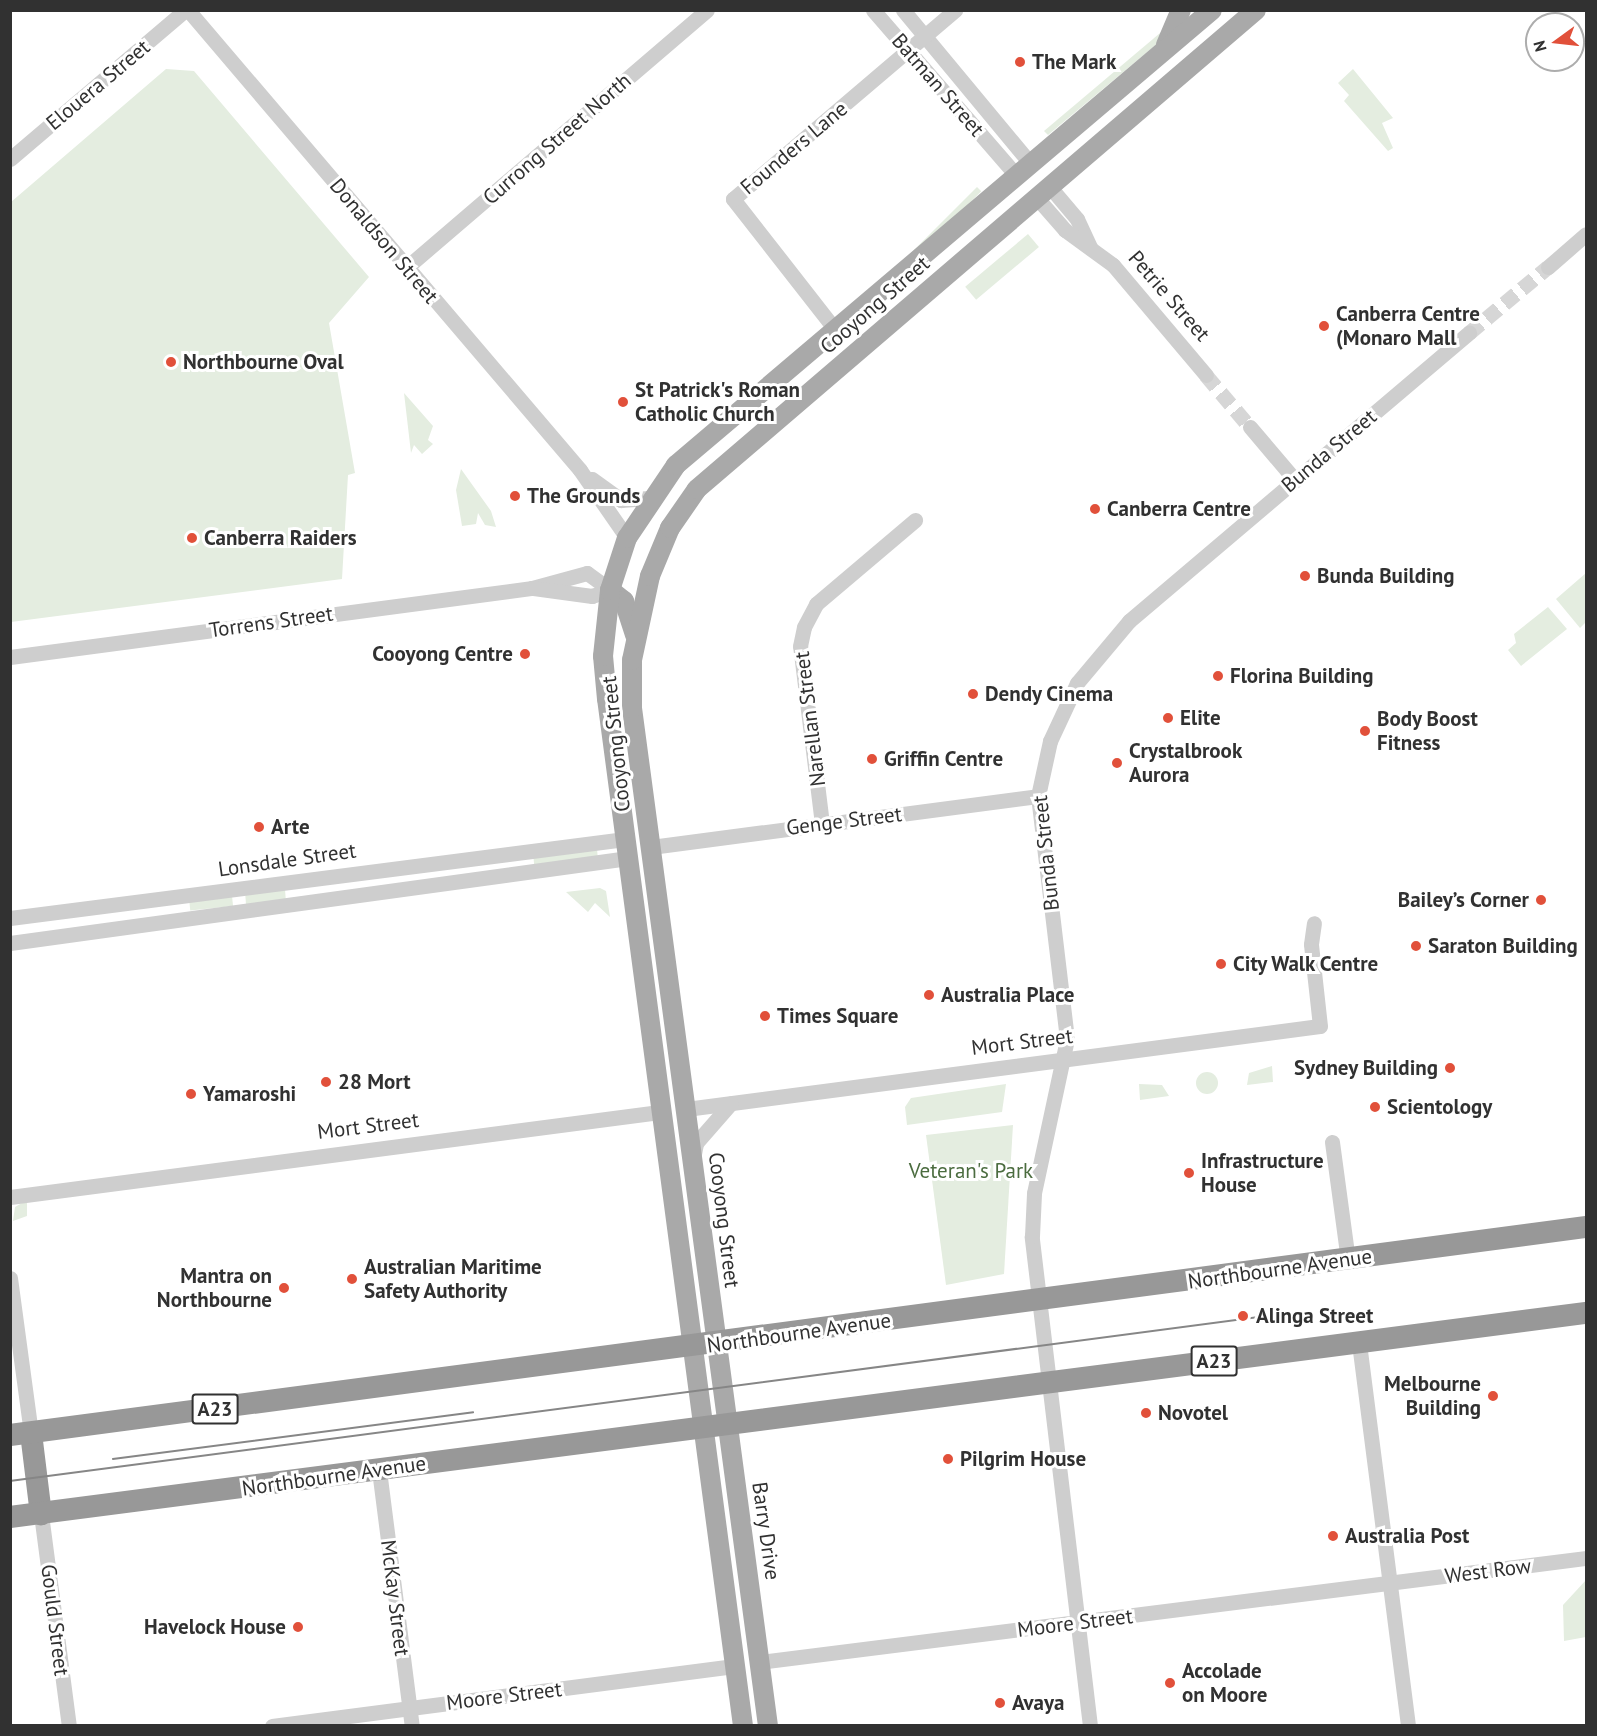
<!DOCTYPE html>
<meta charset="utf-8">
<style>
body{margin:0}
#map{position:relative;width:1597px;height:1736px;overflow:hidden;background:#fff;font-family:"PT Sans",sans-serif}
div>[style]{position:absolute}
.green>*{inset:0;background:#e4ede0;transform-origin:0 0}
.round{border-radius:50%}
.minor-tunnel>*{height:15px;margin-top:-7.5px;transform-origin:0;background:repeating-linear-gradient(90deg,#d6d6d6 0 15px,transparent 0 23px)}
.minor>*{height:15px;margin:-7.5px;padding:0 7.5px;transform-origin:7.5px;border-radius:7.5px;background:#cecece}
.major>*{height:20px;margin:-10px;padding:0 10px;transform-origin:10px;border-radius:10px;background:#a9a9a9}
.highway>*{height:22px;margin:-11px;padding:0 11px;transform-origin:11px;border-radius:11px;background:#989898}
.tram>*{height:1.5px;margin:-0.75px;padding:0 0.75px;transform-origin:0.75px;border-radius:0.75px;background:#868686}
.dots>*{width:16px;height:16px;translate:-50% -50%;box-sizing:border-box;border:3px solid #fff;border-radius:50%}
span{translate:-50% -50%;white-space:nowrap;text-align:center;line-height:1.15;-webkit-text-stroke:6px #fff;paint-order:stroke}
.shield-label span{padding:2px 4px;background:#fff;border:2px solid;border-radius:4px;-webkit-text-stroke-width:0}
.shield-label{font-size:20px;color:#313131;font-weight:700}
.poi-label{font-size:21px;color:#313131;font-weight:700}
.left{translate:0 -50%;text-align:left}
.right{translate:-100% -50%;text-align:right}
.street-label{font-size:21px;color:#313131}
.park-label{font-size:21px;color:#4b6c3f}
.frame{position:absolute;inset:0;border:12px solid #313131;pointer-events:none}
.north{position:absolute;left:1525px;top:12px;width:60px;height:60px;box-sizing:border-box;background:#fff;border:2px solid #adadad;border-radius:50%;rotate:255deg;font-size:16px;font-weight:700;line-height:24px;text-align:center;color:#313131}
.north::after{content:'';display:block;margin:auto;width:21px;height:27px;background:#e1503a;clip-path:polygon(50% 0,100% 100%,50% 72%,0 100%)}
</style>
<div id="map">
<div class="green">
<div style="clip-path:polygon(1166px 28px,1164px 38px,1048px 135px,1044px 131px)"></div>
<div style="clip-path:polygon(166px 69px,194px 71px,369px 277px,329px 323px,355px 473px,348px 475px,342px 579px,11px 622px,11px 202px)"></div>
<div style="clip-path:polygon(1353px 69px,1393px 118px,1382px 123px,1393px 148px,1388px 151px,1344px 101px,1349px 95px,1338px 83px)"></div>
<div style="left:977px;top:187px;width:6px;height:162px;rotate:45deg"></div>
<div style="left:1028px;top:234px;width:17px;height:82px;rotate:50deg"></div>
<div style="clip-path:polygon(404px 393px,433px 426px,428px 440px,433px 444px,422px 454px,414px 445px,411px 453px)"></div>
<div style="clip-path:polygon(461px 469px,491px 511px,496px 527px,485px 525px,478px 513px,476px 524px,462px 526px,456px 490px)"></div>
<div style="clip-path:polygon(1586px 573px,1586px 622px,1580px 628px,1556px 599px)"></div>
<div style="clip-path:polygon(1548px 607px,1567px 629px,1521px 666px,1508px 650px,1516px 643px,1514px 634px)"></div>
<div style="left:597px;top:849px;width:11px;height:64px;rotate:85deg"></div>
<div style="clip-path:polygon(600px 888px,606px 891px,610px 917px,595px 903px,588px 912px,566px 892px)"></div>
<div style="left:285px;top:889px;width:13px;height:40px;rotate:86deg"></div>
<div style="left:232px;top:896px;width:10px;height:43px;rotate:84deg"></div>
<div style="clip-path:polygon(1272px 1066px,1273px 1082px,1247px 1085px,1249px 1073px)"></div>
<div class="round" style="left:1196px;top:1072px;width:22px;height:22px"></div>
<div style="clip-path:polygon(1006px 1084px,1002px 1112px,907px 1125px,905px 1107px,911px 1098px)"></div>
<div style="clip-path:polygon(1139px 1084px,1162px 1085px,1169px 1096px,1140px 1100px)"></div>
<div style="clip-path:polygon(1013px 1125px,1004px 1274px,946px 1285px,926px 1135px)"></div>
<div style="clip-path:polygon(27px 1200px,27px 1216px,13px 1221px,15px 1207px)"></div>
<div style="clip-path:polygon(1586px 1580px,1586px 1637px,1564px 1641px,1563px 1605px)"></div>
</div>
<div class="minor-tunnel">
<div style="left:1469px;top:333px;width:103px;rotate:-39.9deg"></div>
<div style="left:1206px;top:375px;width:68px;rotate:49.8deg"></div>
</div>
<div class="minor">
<div style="left:188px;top:10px;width:604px;rotate:49.56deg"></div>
<div style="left:580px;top:470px;width:83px;rotate:55.3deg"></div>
<div style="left:873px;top:10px;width:218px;rotate:49.1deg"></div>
<div style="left:903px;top:10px;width:199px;rotate:50.3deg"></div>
<div style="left:10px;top:159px;width:230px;rotate:-40.4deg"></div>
<div style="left:1050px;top:187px;width:42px;rotate:49.8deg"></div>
<div style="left:1077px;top:219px;width:31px;rotate:65deg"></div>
<div style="left:1037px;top:198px;width:43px;rotate:48.8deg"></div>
<div style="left:1065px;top:230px;width:59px;rotate:36.1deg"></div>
<div style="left:1113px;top:265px;width:144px;rotate:49.8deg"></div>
<div style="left:407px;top:267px;width:395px;rotate:-40.6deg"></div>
<div style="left:1548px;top:267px;width:50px;rotate:-41deg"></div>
<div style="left:837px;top:332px;width:169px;rotate:-128deg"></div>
<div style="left:733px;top:199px;width:292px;rotate:-40.4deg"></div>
<div style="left:1250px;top:427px;width:70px;rotate:49.7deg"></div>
<div style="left:592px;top:479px;width:36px;rotate:36deg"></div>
<div style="left:621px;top:500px;width:31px;rotate:-4deg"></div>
<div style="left:10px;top:657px;width:527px;rotate:-7.53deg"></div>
<div style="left:532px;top:588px;width:57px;rotate:-15.3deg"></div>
<div style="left:587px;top:573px;width:29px;rotate:36deg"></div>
<div style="left:610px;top:590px;width:19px;rotate:162deg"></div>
<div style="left:592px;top:596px;width:61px;rotate:-172.4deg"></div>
<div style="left:822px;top:824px;width:179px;rotate:-97deg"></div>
<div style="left:800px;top:646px;width:19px;rotate:-78deg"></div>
<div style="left:804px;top:627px;width:26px;rotate:-62deg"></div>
<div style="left:816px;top:604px;width:130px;rotate:-40.3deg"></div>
<div style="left:651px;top:847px;width:390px;rotate:-7.5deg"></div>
<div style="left:10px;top:918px;width:620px;rotate:-7.32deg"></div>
<div style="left:10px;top:943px;width:624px;rotate:-7.83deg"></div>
<div style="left:686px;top:1109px;width:639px;rotate:-7.46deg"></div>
<div style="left:1320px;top:1026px;width:82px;rotate:-96.3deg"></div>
<div style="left:1311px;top:944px;width:21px;rotate:-82deg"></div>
<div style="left:1332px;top:1142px;width:119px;rotate:82.3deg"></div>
<div style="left:693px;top:1159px;width:16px;rotate:-79deg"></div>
<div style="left:696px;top:1143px;width:53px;rotate:-48.8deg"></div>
<div style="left:10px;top:1197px;width:655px;rotate:-7.46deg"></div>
<div style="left:10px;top:1278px;width:156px;rotate:82.3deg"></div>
<div style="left:1359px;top:1343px;width:386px;rotate:82.7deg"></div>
<div style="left:379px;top:1470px;width:258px;rotate:82.7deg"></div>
<div style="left:41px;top:1514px;width:214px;rotate:82.5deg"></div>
<div style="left:760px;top:1662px;width:833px;rotate:-7.18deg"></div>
<div style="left:272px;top:1726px;width:468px;rotate:-7.4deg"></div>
<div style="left:1090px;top:1726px;width:493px;rotate:-96.8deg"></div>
<div style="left:1032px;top:1236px;width:43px;rotate:-87.3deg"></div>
<div style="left:1034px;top:1193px;width:157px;rotate:-77.9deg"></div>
<div style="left:1067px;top:1039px;width:245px;rotate:-96.8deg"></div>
<div style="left:1038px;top:796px;width:56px;rotate:-77.7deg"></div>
<div style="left:1050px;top:741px;width:64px;rotate:-65deg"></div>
<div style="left:1077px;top:683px;width:81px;rotate:-50deg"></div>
<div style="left:1129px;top:621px;width:446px;rotate:-40.3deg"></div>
</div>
<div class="major">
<div style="left:1166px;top:45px;width:38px;rotate:-67deg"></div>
<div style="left:610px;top:590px;width:18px;rotate:38deg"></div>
<div style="left:624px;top:601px;width:36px;rotate:72deg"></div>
<div style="left:743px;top:1726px;width:1036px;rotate:-97.54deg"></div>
<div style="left:607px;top:699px;width:43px;rotate:-95.3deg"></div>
<div style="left:603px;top:656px;width:66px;rotate:-83.9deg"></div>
<div style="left:610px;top:590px;width:55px;rotate:-71.9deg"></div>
<div style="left:627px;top:538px;width:88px;rotate:-56.1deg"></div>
<div style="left:676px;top:465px;width:703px;rotate:-40.33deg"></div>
<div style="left:768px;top:1726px;width:1027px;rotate:-97.61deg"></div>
<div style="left:632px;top:708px;width:48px;rotate:-90deg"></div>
<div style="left:632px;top:660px;width:86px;rotate:-77.9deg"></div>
<div style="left:650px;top:576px;width:52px;rotate:-67.4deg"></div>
<div style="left:670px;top:528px;width:47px;rotate:-55.3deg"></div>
<div style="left:697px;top:489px;width:736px;rotate:-40.59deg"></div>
</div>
<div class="highway">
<div style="left:31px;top:1433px;width:82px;rotate:83deg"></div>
<div style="left:10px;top:1435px;width:1590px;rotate:-7.52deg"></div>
<div style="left:10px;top:1517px;width:1589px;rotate:-7.38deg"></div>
</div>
<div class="tram">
<div style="left:113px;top:1459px;width:363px;rotate:-7.4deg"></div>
<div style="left:10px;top:1481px;width:1299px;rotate:-7.48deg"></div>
</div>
<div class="dots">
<div style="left:1020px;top:62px;background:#e1503a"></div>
<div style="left:1324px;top:326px;background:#e1503a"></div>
<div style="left:171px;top:362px;background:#e1503a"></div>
<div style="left:623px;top:402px;background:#e1503a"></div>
<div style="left:515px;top:496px;background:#e1503a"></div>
<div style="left:1095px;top:509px;background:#e1503a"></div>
<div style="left:192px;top:538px;background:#e1503a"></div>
<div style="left:1305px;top:576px;background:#e1503a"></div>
<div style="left:525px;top:654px;background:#e1503a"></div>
<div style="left:1218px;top:676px;background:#e1503a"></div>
<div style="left:973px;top:694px;background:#e1503a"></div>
<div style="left:1168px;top:718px;background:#e1503a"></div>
<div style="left:1365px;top:731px;background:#e1503a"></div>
<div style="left:872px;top:759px;background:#e1503a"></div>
<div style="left:1117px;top:763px;background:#e1503a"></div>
<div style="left:259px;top:827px;background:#e1503a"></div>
<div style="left:1541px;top:900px;background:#e1503a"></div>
<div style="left:1416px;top:946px;background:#e1503a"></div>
<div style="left:1221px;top:964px;background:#e1503a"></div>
<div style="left:929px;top:995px;background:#e1503a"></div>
<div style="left:765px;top:1016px;background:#e1503a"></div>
<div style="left:1450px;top:1068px;background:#e1503a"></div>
<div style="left:326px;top:1082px;background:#e1503a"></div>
<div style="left:191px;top:1094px;background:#e1503a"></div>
<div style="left:1375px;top:1107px;background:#e1503a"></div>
<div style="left:1189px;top:1173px;background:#e1503a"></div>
<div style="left:352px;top:1279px;background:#e1503a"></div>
<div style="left:284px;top:1288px;background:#e1503a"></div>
<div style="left:1243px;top:1316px;background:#e1503a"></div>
<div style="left:1493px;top:1396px;background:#e1503a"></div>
<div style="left:1146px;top:1413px;background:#e1503a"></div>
<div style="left:948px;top:1459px;background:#e1503a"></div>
<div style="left:1333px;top:1536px;background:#e1503a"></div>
<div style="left:298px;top:1627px;background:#e1503a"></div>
<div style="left:1170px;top:1683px;background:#e1503a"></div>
<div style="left:1000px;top:1703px;background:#e1503a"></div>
</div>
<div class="shield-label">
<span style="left:1214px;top:1361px">A23</span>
<span style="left:215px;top:1409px">A23</span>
</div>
<div class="poi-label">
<span class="left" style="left:1032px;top:62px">The Mark</span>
<span class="left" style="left:1336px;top:326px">Canberra Centre<br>(Monaro Mall</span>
<span class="left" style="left:183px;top:362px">Northbourne Oval</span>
<span class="left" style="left:635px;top:402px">St Patrick's Roman<br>Catholic Church</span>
<span class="left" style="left:527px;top:496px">The Grounds</span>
<span class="left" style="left:1107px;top:509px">Canberra Centre</span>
<span class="left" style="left:204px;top:538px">Canberra Raiders</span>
<span class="left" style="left:1317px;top:576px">Bunda Building</span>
<span class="right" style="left:513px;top:654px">Cooyong Centre</span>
<span class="left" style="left:1230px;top:676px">Florina Building</span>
<span class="left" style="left:985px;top:694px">Dendy Cinema</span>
<span class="left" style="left:1180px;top:718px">Elite</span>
<span class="left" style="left:1377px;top:731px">Body Boost<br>Fitness</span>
<span class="left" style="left:1129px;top:763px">Crystalbrook<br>Aurora</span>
<span class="left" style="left:884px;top:759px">Griffin Centre</span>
<span class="left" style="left:271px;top:827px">Arte</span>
<span class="right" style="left:1529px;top:900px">Bailey’s Corner</span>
<span class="left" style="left:1428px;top:946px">Saraton Building</span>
<span class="left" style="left:1233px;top:964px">City Walk Centre</span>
<span class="left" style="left:941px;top:995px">Australia Place</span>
<span class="left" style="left:777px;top:1016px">Times Square</span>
<span class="right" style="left:1438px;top:1068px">Sydney Building</span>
<span class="left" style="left:338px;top:1082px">28 Mort</span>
<span class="left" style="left:203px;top:1094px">Yamaroshi</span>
<span class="left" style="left:1387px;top:1107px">Scientology</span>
<span class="left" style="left:1201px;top:1173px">Infrastructure<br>House</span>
<span class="left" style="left:364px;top:1279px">Australian Maritime<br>Safety Authority</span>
<span class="right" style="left:272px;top:1288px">Mantra on<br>Northbourne</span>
<span class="left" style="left:1256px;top:1316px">Alinga Street</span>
<span class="right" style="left:1481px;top:1396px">Melbourne<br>Building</span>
<span class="left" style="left:1158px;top:1413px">Novotel</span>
<span class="left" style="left:960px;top:1459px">Pilgrim House</span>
<span class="left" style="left:1345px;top:1536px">Australia Post</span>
<span class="right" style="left:286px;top:1627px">Havelock House</span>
<span class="left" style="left:1182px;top:1683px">Accolade<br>on Moore</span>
<span class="left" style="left:1012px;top:1703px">Avaya</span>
</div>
<div class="street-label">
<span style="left:98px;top:85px;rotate:-40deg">Elouera Street</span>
<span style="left:938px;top:85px;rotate:49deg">Batman Street</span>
<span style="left:557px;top:139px;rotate:-41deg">Currong Street North</span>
<span style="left:794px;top:148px;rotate:-40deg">Founders Lane</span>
<span style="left:384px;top:241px;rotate:50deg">Donaldson Street</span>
<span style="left:1169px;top:296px;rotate:49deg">Petrie Street</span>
<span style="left:875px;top:305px;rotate:-41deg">Cooyong Street</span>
<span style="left:1329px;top:451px;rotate:-40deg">Bunda Street</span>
<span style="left:271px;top:622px;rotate:-8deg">Torrens Street</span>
<span style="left:810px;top:719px;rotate:-97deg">Narellan Street</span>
<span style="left:616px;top:744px;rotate:-96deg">Cooyong Street</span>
<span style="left:844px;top:821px;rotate:-7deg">Genge Street</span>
<span style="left:1046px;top:853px;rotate:-96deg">Bunda Street</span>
<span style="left:287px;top:860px;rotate:-8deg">Lonsdale Street</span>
<span style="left:1022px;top:1042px;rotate:-7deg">Mort Street</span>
<span style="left:368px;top:1126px;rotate:-7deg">Mort Street</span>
<span style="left:724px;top:1220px;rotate:83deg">Cooyong Street</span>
<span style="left:1280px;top:1269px;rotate:-8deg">Northbourne Avenue</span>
<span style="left:799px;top:1333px;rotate:-8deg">Northbourne Avenue</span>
<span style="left:334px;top:1476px;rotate:-8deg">Northbourne Avenue</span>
<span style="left:766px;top:1531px;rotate:82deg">Barry Drive</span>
<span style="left:1488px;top:1571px;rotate:-7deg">West Row</span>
<span style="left:395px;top:1598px;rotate:83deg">McKay Street</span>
<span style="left:55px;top:1620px;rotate:83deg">Gould Street</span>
<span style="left:1075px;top:1623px;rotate:-7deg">Moore Street</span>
<span style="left:504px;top:1696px;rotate:-7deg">Moore Street</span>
</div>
<div class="park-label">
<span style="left:971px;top:1171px">Veteran's Park</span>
</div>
<div class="frame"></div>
<div class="north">N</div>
</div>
